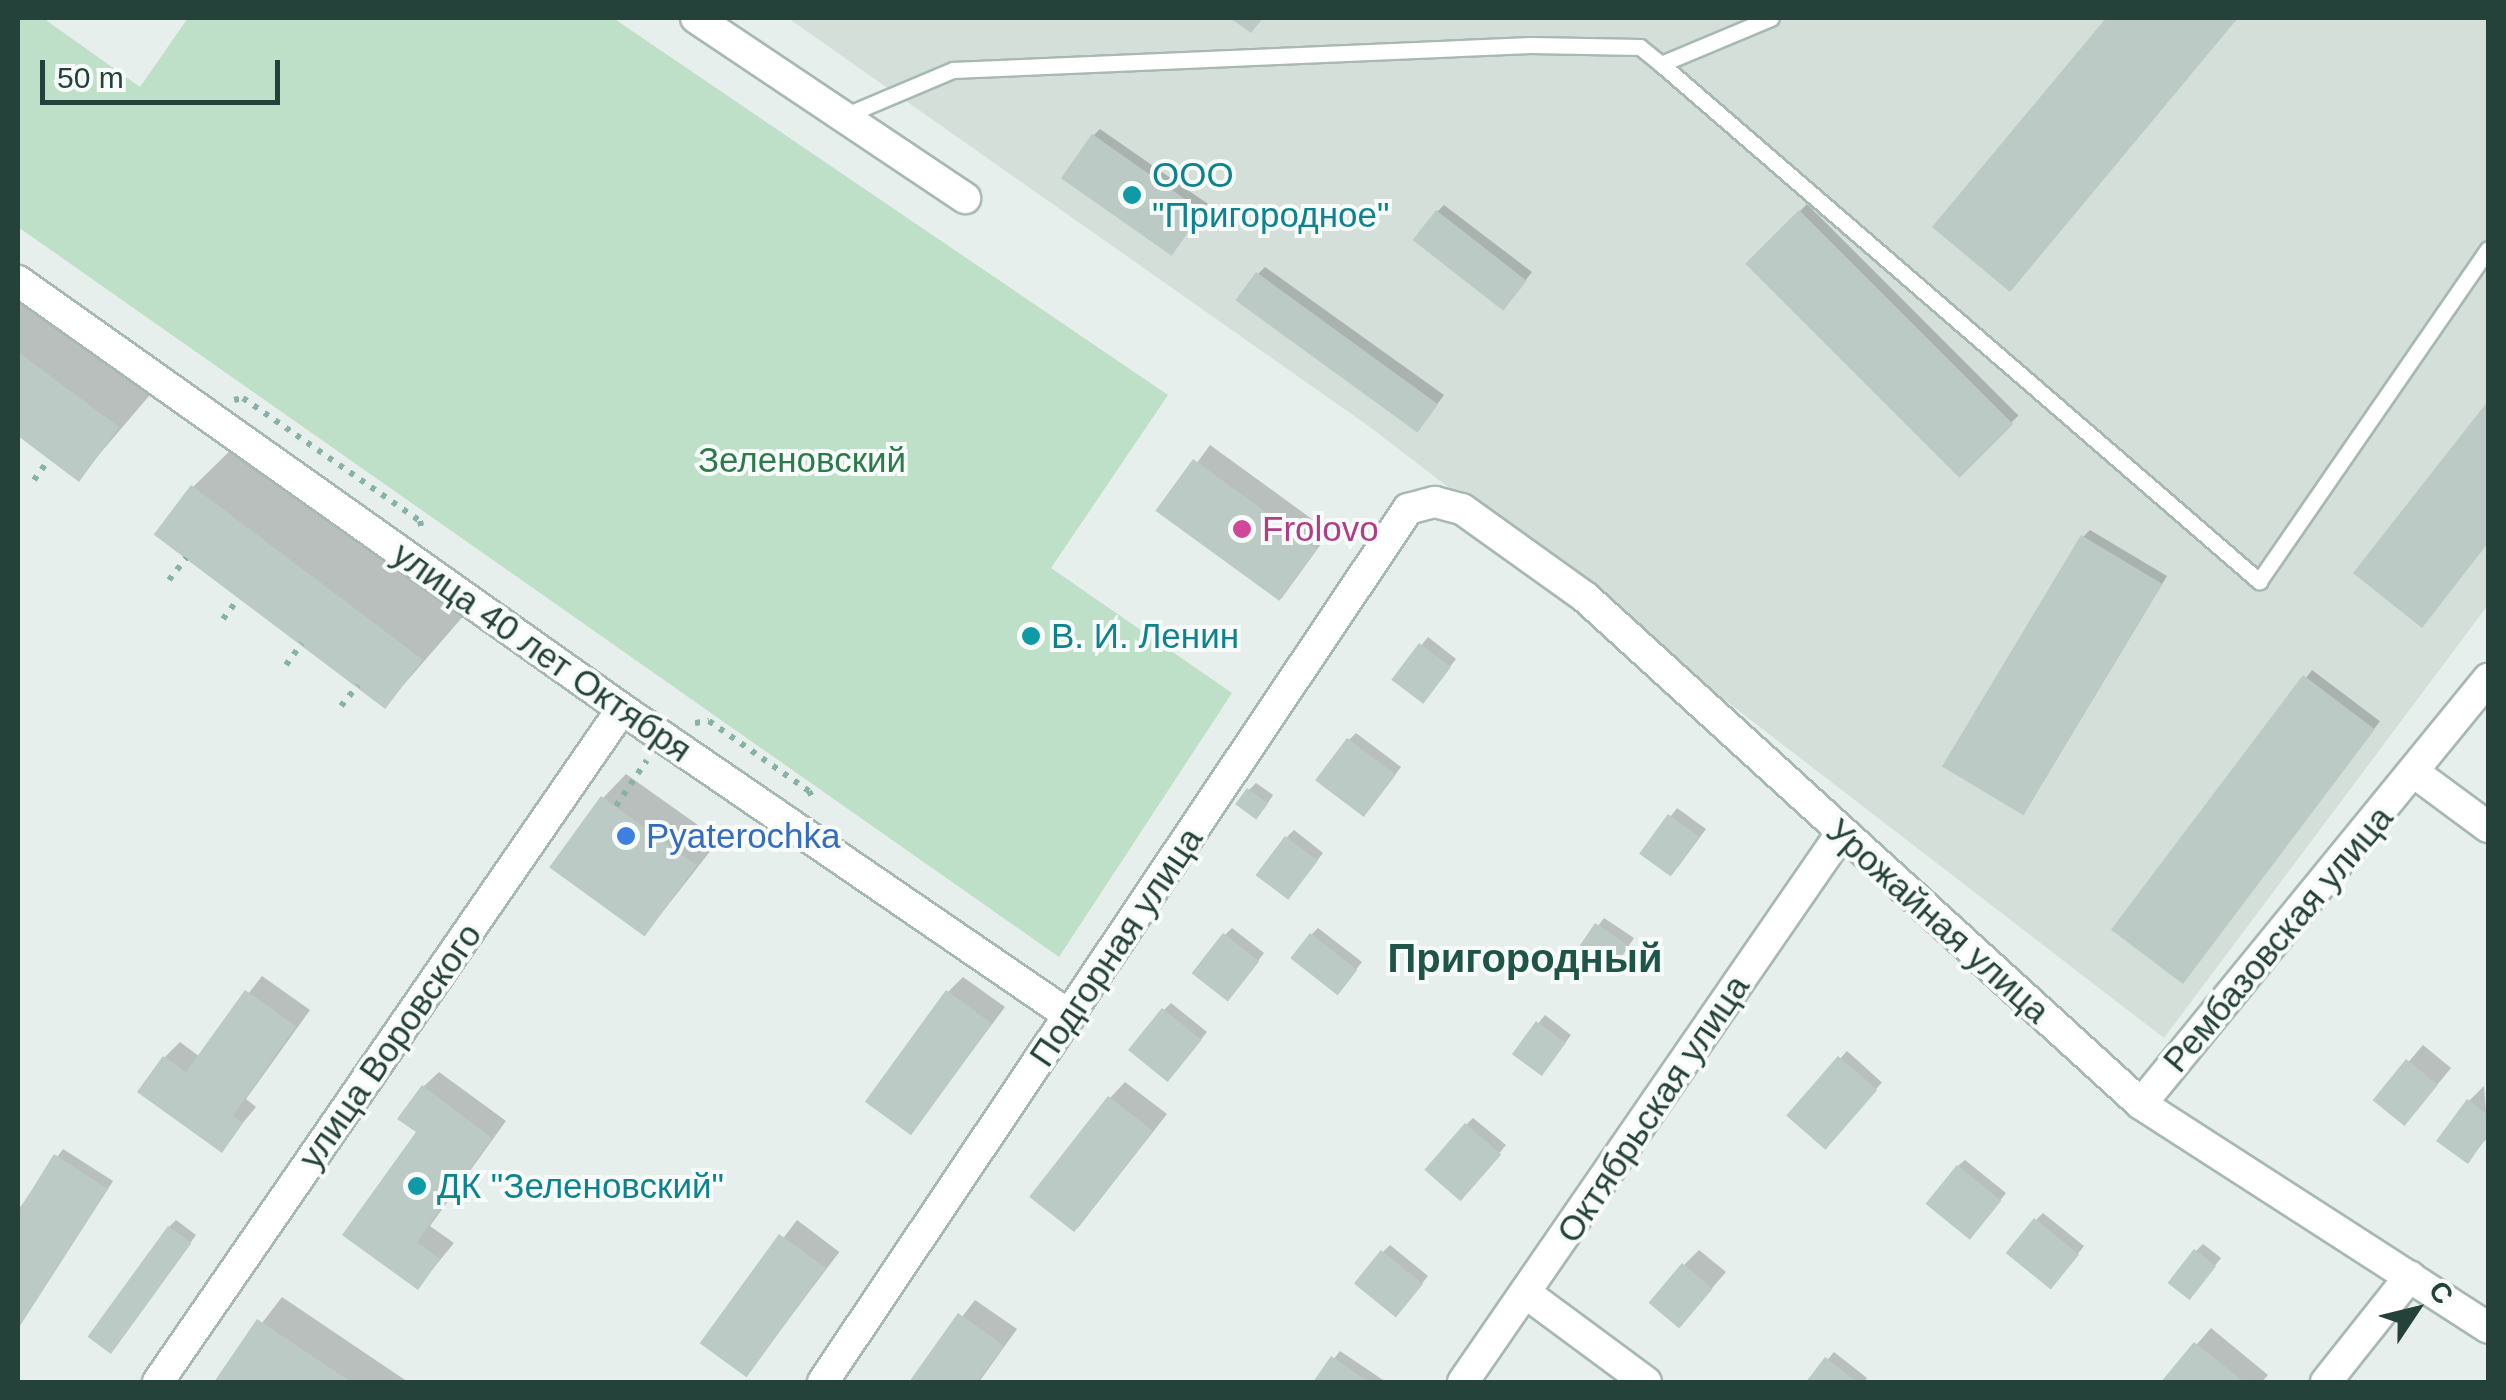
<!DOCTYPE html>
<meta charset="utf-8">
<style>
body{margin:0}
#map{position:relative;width:2506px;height:1400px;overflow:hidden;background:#e6efeb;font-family:Helvetica,sans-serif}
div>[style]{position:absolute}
.built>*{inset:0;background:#d4dfda}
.green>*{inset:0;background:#bfe0c8}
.shadow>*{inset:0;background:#0003;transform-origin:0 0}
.building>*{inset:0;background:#bbcac4;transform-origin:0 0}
.path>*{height:6px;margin-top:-3px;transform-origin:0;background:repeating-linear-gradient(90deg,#86b3a5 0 5px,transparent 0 13px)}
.roads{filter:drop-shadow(2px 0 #a8b8b2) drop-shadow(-2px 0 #a8b8b2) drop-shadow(0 2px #a8b8b2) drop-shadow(0 -2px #a8b8b2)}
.lane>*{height:15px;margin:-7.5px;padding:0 7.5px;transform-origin:7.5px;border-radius:7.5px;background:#fff}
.street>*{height:30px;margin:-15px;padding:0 15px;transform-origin:15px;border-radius:15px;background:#fff}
.secondary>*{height:30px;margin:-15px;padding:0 15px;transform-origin:15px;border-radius:15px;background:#fff}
.dots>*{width:28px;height:28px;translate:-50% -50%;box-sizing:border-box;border:5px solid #f7fbf9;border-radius:50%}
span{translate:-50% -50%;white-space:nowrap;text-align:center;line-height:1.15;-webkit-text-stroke:8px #f7fbf9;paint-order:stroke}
.culture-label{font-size:35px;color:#0d838f}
.left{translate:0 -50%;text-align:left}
.park-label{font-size:35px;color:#2d7a4b}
.hotel-label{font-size:35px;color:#b23c85}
.street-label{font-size:35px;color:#24423a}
.shop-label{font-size:35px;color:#366cbe}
.quarter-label{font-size:40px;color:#1f5548;font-weight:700}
.frame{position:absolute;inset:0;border:20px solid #24423a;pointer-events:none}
.north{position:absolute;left:2366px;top:1260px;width:100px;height:100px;-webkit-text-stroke:8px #f7fbf9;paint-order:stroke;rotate:55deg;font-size:28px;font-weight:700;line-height:40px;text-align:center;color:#24423a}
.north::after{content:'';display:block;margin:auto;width:35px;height:45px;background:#24423a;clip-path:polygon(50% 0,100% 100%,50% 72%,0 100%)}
.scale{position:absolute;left:40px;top:60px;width:240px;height:45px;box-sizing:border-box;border:5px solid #24423a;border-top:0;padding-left:12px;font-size:30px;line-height:35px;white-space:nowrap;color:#24423a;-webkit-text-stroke:8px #f7fbf9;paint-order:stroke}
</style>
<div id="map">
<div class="built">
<div style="clip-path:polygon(788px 18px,2488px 18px,2488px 605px,2164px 1038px,1370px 427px)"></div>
</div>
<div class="green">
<div style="clip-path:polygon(18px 18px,43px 18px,140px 87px,188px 18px,613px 18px,1168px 395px,1051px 568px,1232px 693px,1059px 957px,18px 227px)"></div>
</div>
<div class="shadow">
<div style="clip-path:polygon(2109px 18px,2236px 18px,2017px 282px,1935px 227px)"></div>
<div style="clip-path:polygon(1100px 129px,1208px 204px,1178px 246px,1094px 135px)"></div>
<div style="left:1807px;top:204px;width:299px;height:83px;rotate:45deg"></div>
<div style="clip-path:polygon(1444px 205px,1532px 272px,1511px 299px,1437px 212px)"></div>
<div style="clip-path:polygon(1265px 267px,1444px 395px,1425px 421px,1258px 274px)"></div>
<div style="clip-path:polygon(18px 276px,161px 382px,79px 478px,18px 433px)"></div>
<div style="clip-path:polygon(2488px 405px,2488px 541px,2428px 617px,2356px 573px)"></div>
<div style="clip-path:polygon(237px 444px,466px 613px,387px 704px,193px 487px)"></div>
<div style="left:1210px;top:445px;width:148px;height:83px;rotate:36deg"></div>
<div style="clip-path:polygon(2090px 530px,2167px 576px,2024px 813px,2083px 537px)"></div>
<div style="clip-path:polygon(1428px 637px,1456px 659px,1429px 694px,1394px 679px)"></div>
<div style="left:2312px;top:670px;width:85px;height:325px;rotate:37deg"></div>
<div style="clip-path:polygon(1356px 733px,1401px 767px,1371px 807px,1349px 740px)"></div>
<div style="clip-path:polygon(626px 774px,719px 840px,646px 933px,603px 798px)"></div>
<div style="clip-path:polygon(1256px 783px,1273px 795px,1264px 809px,1249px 790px)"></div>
<div style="clip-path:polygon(1677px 808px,1706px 829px,1678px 867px,1643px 853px)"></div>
<div style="clip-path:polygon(1294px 830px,1323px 853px,1294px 890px,1287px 837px)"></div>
<div style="clip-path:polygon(1604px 918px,1634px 938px,1614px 967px,1577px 954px)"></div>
<div style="clip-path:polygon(1232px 928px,1264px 953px,1235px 991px,1225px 935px)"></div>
<div style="clip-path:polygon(1318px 928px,1362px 962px,1344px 985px,1311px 935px)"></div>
<div style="clip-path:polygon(262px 976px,310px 1010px,246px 1099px,256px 1107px,221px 1149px,165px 1057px,180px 1042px,200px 1057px)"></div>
<div style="clip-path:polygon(963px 977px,1005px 1007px,912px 1131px,948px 992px)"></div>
<div style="clip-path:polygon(1171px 1003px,1207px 1032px,1175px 1072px,1164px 1010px)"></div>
<div style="clip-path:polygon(1545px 1015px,1571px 1035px,1548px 1066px,1515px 1053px)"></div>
<div style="clip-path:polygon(2423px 1045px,2451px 1068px,2419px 1107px,2376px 1100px)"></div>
<div style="left:1847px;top:1051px;width:47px;height:86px;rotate:42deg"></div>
<div style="clip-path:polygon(439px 1072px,506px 1121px,430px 1226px,454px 1243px,418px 1287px,345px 1234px,419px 1132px,423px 1087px)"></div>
<div style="clip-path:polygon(1125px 1082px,1167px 1114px,1077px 1229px,1110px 1098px)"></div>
<div style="clip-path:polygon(2484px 1086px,2488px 1137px,2467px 1161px,2469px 1101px)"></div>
<div style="clip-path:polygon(1473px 1118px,1506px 1145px,1468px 1191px,1466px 1125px)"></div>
<div style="clip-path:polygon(63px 1149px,113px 1181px,18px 1328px,18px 1210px)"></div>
<div style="clip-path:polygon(1965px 1160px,2006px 1193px,1977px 1230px,1958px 1166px)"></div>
<div style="clip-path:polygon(2043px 1213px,2084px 1246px,2058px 1279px,2036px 1220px)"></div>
<div style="clip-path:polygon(176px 1220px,196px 1235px,117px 1344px,169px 1227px)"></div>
<div style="left:797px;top:1220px;width:53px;height:155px;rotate:37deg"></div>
<div style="clip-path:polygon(2203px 1244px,2221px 1258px,2196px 1290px,2196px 1251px)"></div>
<div style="clip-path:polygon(1390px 1245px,1428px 1276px,1403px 1307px,1383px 1252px)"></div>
<div style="clip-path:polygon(1699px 1250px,1726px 1272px,1694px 1309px,1684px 1265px)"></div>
<div style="clip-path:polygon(282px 1297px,408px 1382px,217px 1382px)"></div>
<div style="clip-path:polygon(975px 1300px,1017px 1329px,979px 1382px,912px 1382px)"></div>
<div style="clip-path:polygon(2211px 1328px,2268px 1375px,2262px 1382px,2164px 1382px)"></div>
<div style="clip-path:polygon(1340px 1351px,1386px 1382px,1316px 1382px)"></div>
<div style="clip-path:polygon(1834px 1352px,1867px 1378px,1864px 1382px,1809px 1382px)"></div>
</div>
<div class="building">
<div style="clip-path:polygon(1230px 18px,1263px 18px,1251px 33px)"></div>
<div style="clip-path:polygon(2106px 18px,2238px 18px,2010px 292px,1932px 227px)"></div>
<div style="left:1092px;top:134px;width:135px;height:54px;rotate:35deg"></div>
<div style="left:1436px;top:210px;width:115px;height:38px;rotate:38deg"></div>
<div style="left:1799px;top:210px;width:303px;height:76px;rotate:45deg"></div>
<div style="left:1256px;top:272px;width:225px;height:35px;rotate:36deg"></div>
<div style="clip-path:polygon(18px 352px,119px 427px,79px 482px,18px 436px)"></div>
<div style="clip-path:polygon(2488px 401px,2488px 543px,2422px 628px,2353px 573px)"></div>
<div style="left:1193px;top:459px;width:153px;height:64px;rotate:36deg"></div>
<div style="left:191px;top:485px;width:290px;height:62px;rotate:37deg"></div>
<div style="left:2081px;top:535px;width:95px;height:270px;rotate:31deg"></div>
<div style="left:1419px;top:643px;width:40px;height:46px;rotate:37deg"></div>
<div style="left:2303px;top:675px;width:90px;height:319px;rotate:37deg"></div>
<div style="left:1347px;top:738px;width:61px;height:53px;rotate:37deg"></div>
<div style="left:1247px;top:788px;width:26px;height:20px;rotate:36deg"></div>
<div style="left:601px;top:796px;width:118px;height:88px;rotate:36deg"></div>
<div style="left:1668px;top:814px;width:39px;height:49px;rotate:36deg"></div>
<div style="left:1285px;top:836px;width:41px;height:49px;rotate:37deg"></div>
<div style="left:1595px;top:923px;width:41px;height:37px;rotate:34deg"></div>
<div style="left:1223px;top:933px;width:46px;height:51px;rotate:38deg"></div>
<div style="left:1310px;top:933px;width:60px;height:32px;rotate:38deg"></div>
<div style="clip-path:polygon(245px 990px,296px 1026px,233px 1116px,243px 1123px,222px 1153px,137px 1092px,163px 1056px,186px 1072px)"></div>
<div style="left:946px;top:990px;width:57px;height:138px;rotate:36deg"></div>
<div style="left:1162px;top:1008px;width:51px;height:54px;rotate:39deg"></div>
<div style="left:1536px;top:1021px;width:37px;height:41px;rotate:36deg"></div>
<div style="left:1838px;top:1056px;width:52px;height:79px;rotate:41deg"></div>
<div style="left:2406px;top:1059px;width:41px;height:53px;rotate:39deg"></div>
<div style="clip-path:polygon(422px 1085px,492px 1138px,417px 1242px,440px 1259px,418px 1290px,342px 1235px,416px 1132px,397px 1119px)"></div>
<div style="left:1108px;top:1096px;width:57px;height:128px;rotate:38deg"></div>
<div style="clip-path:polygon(2467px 1099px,2488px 1115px,2488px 1135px,2468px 1164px,2436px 1141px)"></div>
<div style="left:1465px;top:1123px;width:48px;height:62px;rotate:41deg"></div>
<div style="clip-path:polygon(54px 1154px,108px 1189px,18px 1329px,18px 1212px)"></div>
<div style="left:1957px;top:1165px;width:57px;height:50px;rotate:39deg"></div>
<div style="left:2034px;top:1218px;width:58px;height:45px;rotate:39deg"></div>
<div style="left:168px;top:1226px;width:29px;height:137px;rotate:36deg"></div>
<div style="left:779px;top:1234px;width:58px;height:135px;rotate:36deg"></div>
<div style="left:2194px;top:1249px;width:28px;height:43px;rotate:38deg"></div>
<div style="left:1381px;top:1250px;width:54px;height:43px;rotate:39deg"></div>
<div style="left:1682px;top:1263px;width:40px;height:52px;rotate:40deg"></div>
<div style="clip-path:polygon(958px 1313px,1004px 1346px,977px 1382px,909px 1382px)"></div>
<div style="clip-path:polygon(257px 1319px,351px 1382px,214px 1382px)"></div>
<div style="clip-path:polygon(2194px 1342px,2244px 1382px,2161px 1382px)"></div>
<div style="clip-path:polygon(1331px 1356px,1369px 1382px,1313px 1382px)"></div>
<div style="clip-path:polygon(1825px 1357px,1857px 1382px,1806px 1382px)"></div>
</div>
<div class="path">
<div style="left:234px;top:400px;width:9px;rotate:-13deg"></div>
<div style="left:243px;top:398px;width:216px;rotate:34.8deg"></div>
<div style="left:420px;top:521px;width:8px;rotate:76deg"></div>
<div style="left:34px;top:480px;width:26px;rotate:-54deg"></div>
<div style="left:169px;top:580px;width:28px;rotate:-52deg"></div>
<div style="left:223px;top:619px;width:26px;rotate:-53deg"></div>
<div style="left:286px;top:665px;width:27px;rotate:-54deg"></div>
<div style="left:341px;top:706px;width:27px;rotate:-51deg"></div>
<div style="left:695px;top:723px;width:14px;rotate:-8deg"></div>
<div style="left:709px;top:721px;width:122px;rotate:35deg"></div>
<div style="left:809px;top:791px;width:11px;rotate:63deg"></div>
<div style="left:616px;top:806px;width:55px;rotate:-56deg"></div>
</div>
<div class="roads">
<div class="lane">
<div style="left:1661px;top:64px;width:791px;rotate:40.85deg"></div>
<div style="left:2259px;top:581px;width:403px;rotate:-55.4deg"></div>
<div style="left:844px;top:116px;width:118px;rotate:-22.9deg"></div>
<div style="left:953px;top:70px;width:578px;rotate:-2.48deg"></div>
<div style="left:1530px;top:45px;width:110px;rotate:1deg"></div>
<div style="left:1640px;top:47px;width:27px;rotate:39deg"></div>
<div style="left:1661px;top:64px;width:119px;rotate:-22.7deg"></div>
</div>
<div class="street">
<div style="left:696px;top:18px;width:324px;rotate:33.8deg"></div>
<div style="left:2415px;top:773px;width:91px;rotate:36.5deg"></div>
<div style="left:1527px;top:1294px;width:148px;rotate:36.5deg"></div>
<div style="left:158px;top:1382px;width:817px;rotate:-55.42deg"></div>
<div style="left:1463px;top:1382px;width:664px;rotate:-55.42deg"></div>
<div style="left:2326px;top:1382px;width:135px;rotate:-51.6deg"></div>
</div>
<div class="secondary">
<div style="left:18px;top:281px;width:740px;rotate:35.32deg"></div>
<div style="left:622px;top:709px;width:543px;rotate:34.42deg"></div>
<div style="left:2141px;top:1104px;width:549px;rotate:-50.77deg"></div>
<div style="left:823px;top:1382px;width:1051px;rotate:-56.17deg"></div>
<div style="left:1408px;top:509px;width:28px;rotate:-15deg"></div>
<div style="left:1435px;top:502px;width:28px;rotate:15deg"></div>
<div style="left:1462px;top:509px;width:151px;rotate:35.6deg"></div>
<div style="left:1585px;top:597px;width:752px;rotate:42.36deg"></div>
<div style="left:2141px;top:1104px;width:413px;rotate:32.8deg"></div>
</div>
</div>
<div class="dots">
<div style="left:1132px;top:195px;background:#0f9aa8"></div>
<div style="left:1242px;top:529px;background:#d1479c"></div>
<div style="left:1031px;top:636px;background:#0f9aa8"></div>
<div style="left:626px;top:836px;background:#3f7fe0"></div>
<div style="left:417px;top:1186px;background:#0f9aa8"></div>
</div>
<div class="culture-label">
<span class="left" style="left:1152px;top:195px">ООО<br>"Пригородное"</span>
<span class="left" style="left:1051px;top:636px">В. И. Ленин</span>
<span class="left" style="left:437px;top:1186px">ДК "Зеленовский"</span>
</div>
<div class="park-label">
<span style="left:802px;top:460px">Зеленовский</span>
</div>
<div class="hotel-label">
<span class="left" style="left:1262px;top:529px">Frolovo</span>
</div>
<div class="street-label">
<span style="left:542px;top:652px;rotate:35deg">улица 40 лет Октября</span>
<span style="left:1938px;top:921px;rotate:42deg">Урожайная улица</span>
<span style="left:2278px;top:939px;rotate:-50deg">Рембазовская улица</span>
<span style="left:1116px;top:947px;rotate:-56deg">Подгорная улица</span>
<span style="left:390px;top:1046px;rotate:-55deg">улица Воровского</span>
<span style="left:1653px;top:1109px;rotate:-56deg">Октябрьская улица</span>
</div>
<div class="shop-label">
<span class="left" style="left:646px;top:836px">Pyaterochka</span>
</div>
<div class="quarter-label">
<span style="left:1525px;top:958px">Пригородный</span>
</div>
<div class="frame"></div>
<div class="north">С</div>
<div class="scale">50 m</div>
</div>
